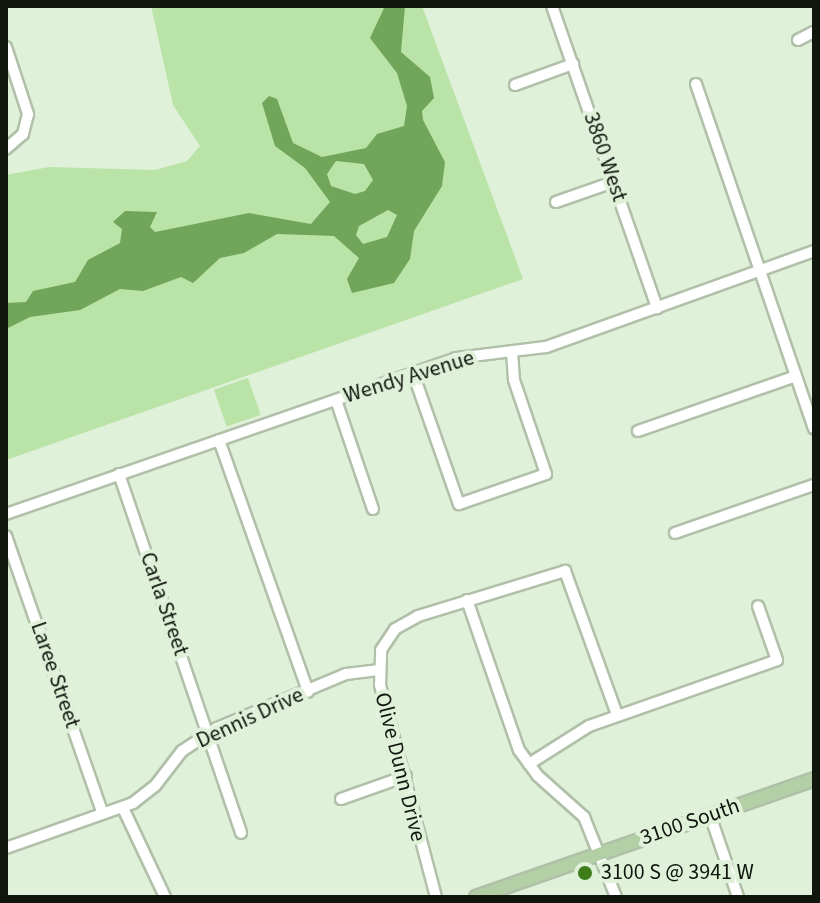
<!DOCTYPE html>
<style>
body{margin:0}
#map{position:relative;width:820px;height:903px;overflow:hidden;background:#e0f1d9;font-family:"Source Sans 3",sans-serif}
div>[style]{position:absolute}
.green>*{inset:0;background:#b9e3a7;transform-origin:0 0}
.water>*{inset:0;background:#71a559}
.roads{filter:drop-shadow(2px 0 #b0c0a9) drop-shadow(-2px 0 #b0c0a9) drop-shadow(0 2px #b0c0a9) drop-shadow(0 -2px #b0c0a9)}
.minor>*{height:10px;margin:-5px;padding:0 5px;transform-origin:5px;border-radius:5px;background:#fff}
.major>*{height:12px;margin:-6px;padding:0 6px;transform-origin:6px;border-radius:6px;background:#b2cfa5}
.dots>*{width:22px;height:22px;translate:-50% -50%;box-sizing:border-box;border:4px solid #e0f1d9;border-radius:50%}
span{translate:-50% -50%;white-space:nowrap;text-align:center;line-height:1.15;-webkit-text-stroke:8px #e0f1d9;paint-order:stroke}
.street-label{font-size:22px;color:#10160e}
.poi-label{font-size:22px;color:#10160e}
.left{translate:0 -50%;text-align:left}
.frame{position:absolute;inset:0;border:8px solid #10160e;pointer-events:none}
</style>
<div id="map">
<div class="green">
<div style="clip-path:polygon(151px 6px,422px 6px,523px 279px,6px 460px,6px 175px,49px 167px,155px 170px,187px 161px,200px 146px,173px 105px)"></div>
<div style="left:248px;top:378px;width:39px;height:36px;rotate:71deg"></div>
</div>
<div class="water">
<div style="clip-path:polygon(evenodd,385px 6px,405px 6px,401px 52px,430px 77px,434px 98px,422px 111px,423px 120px,445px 162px,442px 186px,414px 231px,410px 259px,394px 283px,352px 293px,347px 279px,359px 258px,334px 236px,277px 234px,244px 253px,220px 258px,193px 283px,181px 277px,143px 291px,120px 289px,80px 310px,30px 317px,6px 329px,6px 303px,26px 302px,33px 291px,75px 282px,88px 260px,120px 243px,122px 229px,113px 222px,125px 211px,157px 212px,150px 227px,155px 232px,249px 213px,311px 224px,330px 202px,305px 168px,275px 146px,262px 103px,269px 96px,277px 99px,293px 143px,322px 157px,366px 148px,377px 134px,404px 126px,407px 106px,397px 73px,370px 38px,385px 6px,336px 161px,364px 164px,373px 180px,365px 191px,355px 194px,331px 186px,327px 174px,336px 161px,385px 6px,388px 210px,397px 215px,387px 237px,363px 244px,356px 235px,359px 226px,388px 210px)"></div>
</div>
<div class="roads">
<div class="minor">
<div style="left:552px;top:6px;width:320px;rotate:70.8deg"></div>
<div style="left:798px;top:40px;width:18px;rotate:-27deg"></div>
<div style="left:6px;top:47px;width:71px;rotate:71.8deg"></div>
<div style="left:28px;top:114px;width:21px;rotate:104deg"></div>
<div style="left:23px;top:134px;width:23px;rotate:139deg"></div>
<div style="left:696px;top:84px;width:364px;rotate:71.1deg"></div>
<div style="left:515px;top:85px;width:62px;rotate:-19.9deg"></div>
<div style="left:556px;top:202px;width:60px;rotate:-19.3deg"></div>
<div style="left:413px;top:373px;width:139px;rotate:70.7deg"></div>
<div style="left:459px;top:504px;width:92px;rotate:-19deg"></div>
<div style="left:546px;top:474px;width:99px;rotate:-108.8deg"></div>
<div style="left:514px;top:380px;width:27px;rotate:-94deg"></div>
<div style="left:336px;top:400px;width:115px;rotate:71.3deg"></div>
<div style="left:638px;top:431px;width:167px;rotate:-19.2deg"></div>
<div style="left:219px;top:440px;width:267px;rotate:70.5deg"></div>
<div style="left:119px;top:474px;width:379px;rotate:71.2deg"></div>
<div style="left:6px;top:514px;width:476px;rotate:-19.1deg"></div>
<div style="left:456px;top:358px;width:91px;rotate:-7deg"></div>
<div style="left:546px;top:347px;width:285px;rotate:-19.7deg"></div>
<div style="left:675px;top:533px;width:147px;rotate:-19.1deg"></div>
<div style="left:6px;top:536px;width:294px;rotate:70.8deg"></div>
<div style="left:467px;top:600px;width:159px;rotate:70.9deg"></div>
<div style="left:519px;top:750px;width:32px;rotate:54deg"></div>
<div style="left:538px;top:776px;width:62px;rotate:41.7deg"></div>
<div style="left:584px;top:817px;width:86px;rotate:68.2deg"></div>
<div style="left:529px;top:764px;width:71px;rotate:-32.3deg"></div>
<div style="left:589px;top:726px;width:199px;rotate:-19.3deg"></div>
<div style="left:777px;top:660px;width:57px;rotate:-109.4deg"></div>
<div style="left:341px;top:799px;width:69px;rotate:-19.5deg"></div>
<div style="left:123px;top:808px;width:98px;rotate:64.7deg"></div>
<div style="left:710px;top:815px;width:87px;rotate:71.1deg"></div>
<div style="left:6px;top:848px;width:135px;rotate:-19.5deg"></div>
<div style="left:133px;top:803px;width:28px;rotate:-38deg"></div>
<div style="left:155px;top:786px;width:44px;rotate:-52.4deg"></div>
<div style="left:182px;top:751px;width:42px;rotate:-33.3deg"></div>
<div style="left:217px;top:728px;width:140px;rotate:-22.7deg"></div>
<div style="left:346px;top:674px;width:32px;rotate:-7deg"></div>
<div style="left:436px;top:897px;width:219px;rotate:-104.8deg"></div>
<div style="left:380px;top:685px;width:35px;rotate:-88deg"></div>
<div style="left:381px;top:650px;width:25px;rotate:-56deg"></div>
<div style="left:395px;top:629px;width:26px;rotate:-29deg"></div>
<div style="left:418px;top:616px;width:154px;rotate:-17deg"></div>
<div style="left:565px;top:571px;width:153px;rotate:70.1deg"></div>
</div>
<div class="major">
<div style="left:476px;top:897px;width:358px;rotate:-19.2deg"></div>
</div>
</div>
<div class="dots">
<div style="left:585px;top:873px;background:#3f7d19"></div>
</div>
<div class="street-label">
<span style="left:605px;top:157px;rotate:71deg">3860 West</span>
<span style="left:409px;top:377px;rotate:-17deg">Wendy Avenue</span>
<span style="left:164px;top:604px;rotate:71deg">Carla Street</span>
<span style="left:55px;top:675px;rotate:71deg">Laree Street</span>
<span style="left:250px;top:718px;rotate:-25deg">Dennis Drive</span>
<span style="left:400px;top:767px;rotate:76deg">Olive Dunn Drive</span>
<span style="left:690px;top:822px;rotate:-19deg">3100 South</span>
</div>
<div class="poi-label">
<span class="left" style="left:601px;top:873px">3100 S @ 3941 W</span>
</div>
<div class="frame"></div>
</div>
